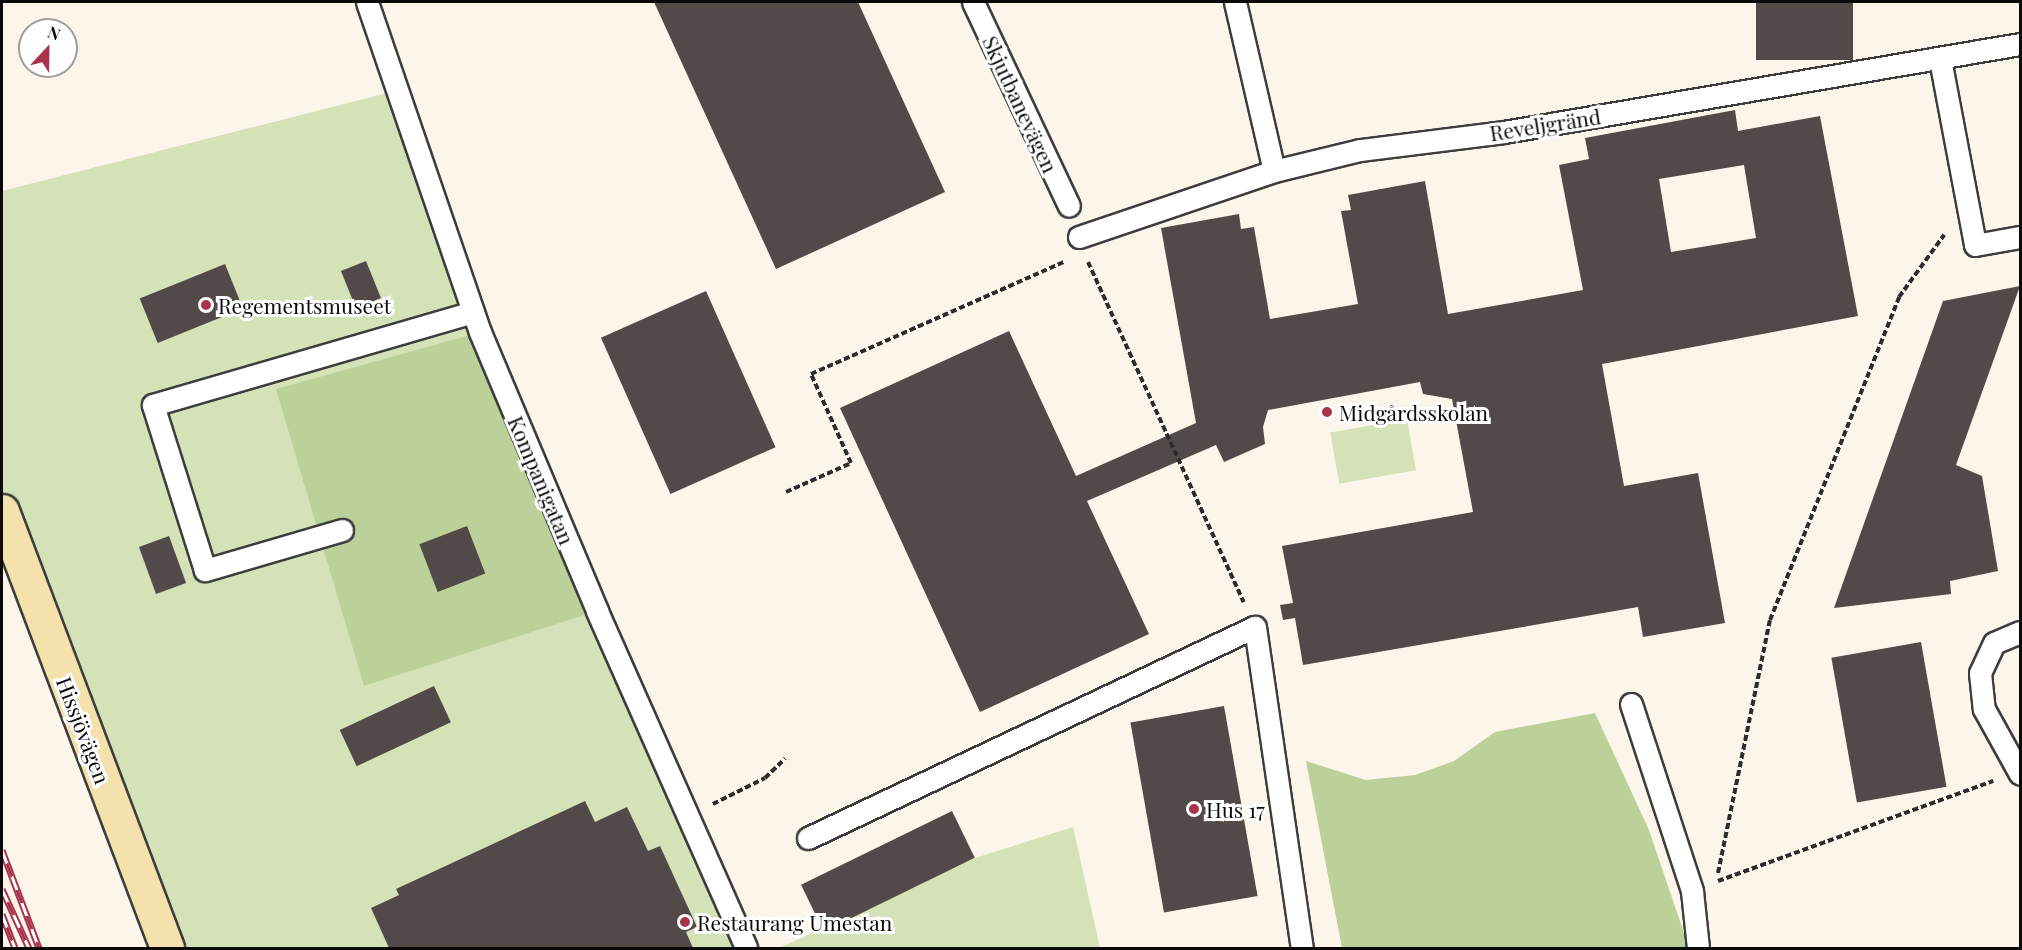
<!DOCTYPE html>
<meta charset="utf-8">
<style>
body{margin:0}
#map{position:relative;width:2022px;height:950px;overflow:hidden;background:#fcf6ea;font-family:"Playfair Display",serif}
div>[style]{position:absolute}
.green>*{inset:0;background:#d5e2b8;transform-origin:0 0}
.forest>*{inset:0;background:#bbd199}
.building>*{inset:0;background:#514a48;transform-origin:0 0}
.path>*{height:4px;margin-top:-2px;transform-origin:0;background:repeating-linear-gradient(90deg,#2c2c2c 0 6px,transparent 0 9px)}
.roads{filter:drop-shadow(2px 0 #3d3d3d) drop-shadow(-2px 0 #3d3d3d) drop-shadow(0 2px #3d3d3d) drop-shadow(0 -2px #3d3d3d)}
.service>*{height:21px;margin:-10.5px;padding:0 10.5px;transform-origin:10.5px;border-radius:10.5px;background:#fff}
.secondary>*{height:33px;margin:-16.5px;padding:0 16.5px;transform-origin:16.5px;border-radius:16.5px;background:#f5e1ac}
.rail>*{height:7px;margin-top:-3.5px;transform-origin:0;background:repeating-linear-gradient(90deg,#fff 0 14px,#a8344c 0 28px);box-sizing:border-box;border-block:2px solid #a8344c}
.dots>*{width:16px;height:16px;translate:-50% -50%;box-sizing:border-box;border:3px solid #fff;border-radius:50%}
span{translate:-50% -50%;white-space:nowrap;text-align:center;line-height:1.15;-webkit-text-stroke:6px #fff;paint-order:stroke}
.street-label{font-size:21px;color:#0a0a0a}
.poi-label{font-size:21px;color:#0a0a0a}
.left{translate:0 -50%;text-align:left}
.frame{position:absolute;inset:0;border:3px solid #0a0a0a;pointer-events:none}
.north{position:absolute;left:18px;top:18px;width:60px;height:60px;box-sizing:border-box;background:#fff;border:2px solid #9d9d9d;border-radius:50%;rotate:22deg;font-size:16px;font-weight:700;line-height:24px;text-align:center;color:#0a0a0a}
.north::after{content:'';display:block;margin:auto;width:21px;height:27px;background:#a8344c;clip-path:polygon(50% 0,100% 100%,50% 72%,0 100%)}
</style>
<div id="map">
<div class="green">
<div style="clip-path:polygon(395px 91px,480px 332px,277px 389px,364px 685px,597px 611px,746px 948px,167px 948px,2px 511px,2px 191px)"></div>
<div style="left:1407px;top:419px;width:52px;height:78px;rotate:80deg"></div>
<div style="clip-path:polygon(1073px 827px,1100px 948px,779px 948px,975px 858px)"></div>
</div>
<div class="forest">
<div style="clip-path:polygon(480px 332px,597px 611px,364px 686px,276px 389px)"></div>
<div style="clip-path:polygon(1595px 713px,1649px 830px,1689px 948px,1342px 948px,1306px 761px,1366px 780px,1415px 775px,1454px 761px,1495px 732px)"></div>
</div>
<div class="building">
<div style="clip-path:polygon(654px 2px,858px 2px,945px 192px,776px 269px)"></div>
<div style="left:1756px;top:2px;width:97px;height:58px"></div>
<div style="clip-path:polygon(evenodd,1735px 110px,1738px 131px,1820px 116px,1858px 316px,1602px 364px,1624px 486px,1698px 473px,1725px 623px,1643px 637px,1638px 607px,1303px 665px,1295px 618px,1283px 620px,1280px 605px,1293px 603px,1282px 546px,1473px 512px,1452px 399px,1423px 394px,1420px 382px,1268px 410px,1263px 427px,1265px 444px,1224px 462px,1216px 445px,1087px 501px,1149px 634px,980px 712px,840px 408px,1009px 331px,1076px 476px,1196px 423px,1161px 228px,1239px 214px,1241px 229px,1254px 227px,1270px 319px,1358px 304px,1341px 211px,1351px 210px,1348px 195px,1425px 181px,1448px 314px,1583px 290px,1559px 165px,1589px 159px,1585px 138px,1735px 110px,1744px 165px,1756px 238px,1671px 252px,1659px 179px,1744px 165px)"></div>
<div style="left:366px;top:261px;width:40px;height:27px;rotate:68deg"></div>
<div style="left:225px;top:264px;width:48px;height:92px;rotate:68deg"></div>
<div style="clip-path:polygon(2020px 286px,1956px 465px,1982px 476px,1998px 571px,1950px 581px,1951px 594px,1834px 608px,1943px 301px)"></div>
<div style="left:706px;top:291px;width:171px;height:115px;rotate:66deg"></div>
<div style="left:467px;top:526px;width:51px;height:51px;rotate:69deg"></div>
<div style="left:169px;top:536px;width:50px;height:32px;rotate:70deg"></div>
<div style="left:1921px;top:642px;width:147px;height:91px;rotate:80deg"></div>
<div style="left:434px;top:686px;width:40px;height:104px;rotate:65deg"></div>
<div style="left:1224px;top:706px;width:193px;height:95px;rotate:80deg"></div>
<div style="clip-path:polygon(585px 801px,595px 822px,627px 807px,648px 851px,660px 846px,697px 927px,686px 932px,693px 948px,389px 948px,371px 908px,399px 895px,396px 889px)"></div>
<div style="left:952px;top:811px;width:52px;height:168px;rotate:64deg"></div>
</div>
<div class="path">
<div style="left:1088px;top:262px;width:374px;rotate:65.4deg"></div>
<div style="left:786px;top:492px;width:71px;rotate:-24deg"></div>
<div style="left:851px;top:463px;width:98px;rotate:-114.2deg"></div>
<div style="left:811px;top:374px;width:277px;rotate:-23.9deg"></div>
<div style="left:713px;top:804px;width:58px;rotate:-26.6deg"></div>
<div style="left:765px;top:778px;width:28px;rotate:-44deg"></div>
<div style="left:1718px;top:873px;width:258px;rotate:-78.4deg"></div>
<div style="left:1770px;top:620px;width:348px;rotate:-68.2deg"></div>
<div style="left:1899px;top:297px;width:77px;rotate:-54deg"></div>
<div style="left:1718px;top:881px;width:293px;rotate:-20deg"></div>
</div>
<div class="roads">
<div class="service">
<div style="left:367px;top:2px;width:349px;rotate:71.1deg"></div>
<div style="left:480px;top:332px;width:303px;rotate:67.2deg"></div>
<div style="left:597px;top:611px;width:368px;rotate:66.1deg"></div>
<div style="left:973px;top:2px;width:225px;rotate:64.8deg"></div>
<div style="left:1235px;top:2px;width:173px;rotate:77deg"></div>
<div style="left:1940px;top:59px;width:189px;rotate:79.3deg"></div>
<div style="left:1975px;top:245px;width:46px;rotate:-10.1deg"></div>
<div style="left:1079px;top:237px;width:206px;rotate:-18.7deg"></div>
<div style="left:1274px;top:171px;width:89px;rotate:-13.7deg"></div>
<div style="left:1360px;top:150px;width:145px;rotate:-7.1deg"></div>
<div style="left:1504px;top:132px;width:523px;rotate:-9.68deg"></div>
<div style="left:342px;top:530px;width:143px;rotate:163.7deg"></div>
<div style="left:205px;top:570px;width:173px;rotate:-107.5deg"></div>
<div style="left:153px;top:405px;width:333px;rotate:-16.2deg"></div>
<div style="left:2020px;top:632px;width:28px;rotate:157deg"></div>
<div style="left:1994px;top:643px;width:33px;rotate:115deg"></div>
<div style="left:1980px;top:673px;width:36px;rotate:84deg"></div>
<div style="left:1984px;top:709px;width:74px;rotate:61deg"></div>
<div style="left:1631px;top:704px;width:197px;rotate:71.9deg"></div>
<div style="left:1692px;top:891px;width:57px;rotate:84deg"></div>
<div style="left:808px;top:838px;width:494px;rotate:-25.3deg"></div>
<div style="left:1255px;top:627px;width:324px;rotate:81.7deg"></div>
</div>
<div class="secondary">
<div style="left:2px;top:511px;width:467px;rotate:69.3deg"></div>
</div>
</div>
<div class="rail">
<div style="left:2px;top:850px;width:105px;rotate:69.3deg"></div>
<div style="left:2px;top:889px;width:65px;rotate:65.4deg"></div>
<div style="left:2px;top:914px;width:36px;rotate:69deg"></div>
</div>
<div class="dots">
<div style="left:206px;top:305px;background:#a8344c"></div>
<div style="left:1327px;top:412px;background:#a8344c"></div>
<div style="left:1194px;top:809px;background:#a8344c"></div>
<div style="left:685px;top:922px;background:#a8344c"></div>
</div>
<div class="street-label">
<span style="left:1021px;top:104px;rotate:65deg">Skjutbanevägen</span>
<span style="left:1545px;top:124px;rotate:-9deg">Reveljgränd</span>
<span style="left:542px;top:480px;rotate:67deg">Kompanigatan</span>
<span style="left:84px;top:730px;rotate:69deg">Hissjövägen</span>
</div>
<div class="poi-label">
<span class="left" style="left:218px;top:305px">Regementsmuseet</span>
<span class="left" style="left:1339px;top:412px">Midgårdsskolan</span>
<span class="left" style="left:1206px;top:809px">Hus 17</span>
<span class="left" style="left:697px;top:922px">Restaurang Umestan</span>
</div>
<div class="frame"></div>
<div class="north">N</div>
</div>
